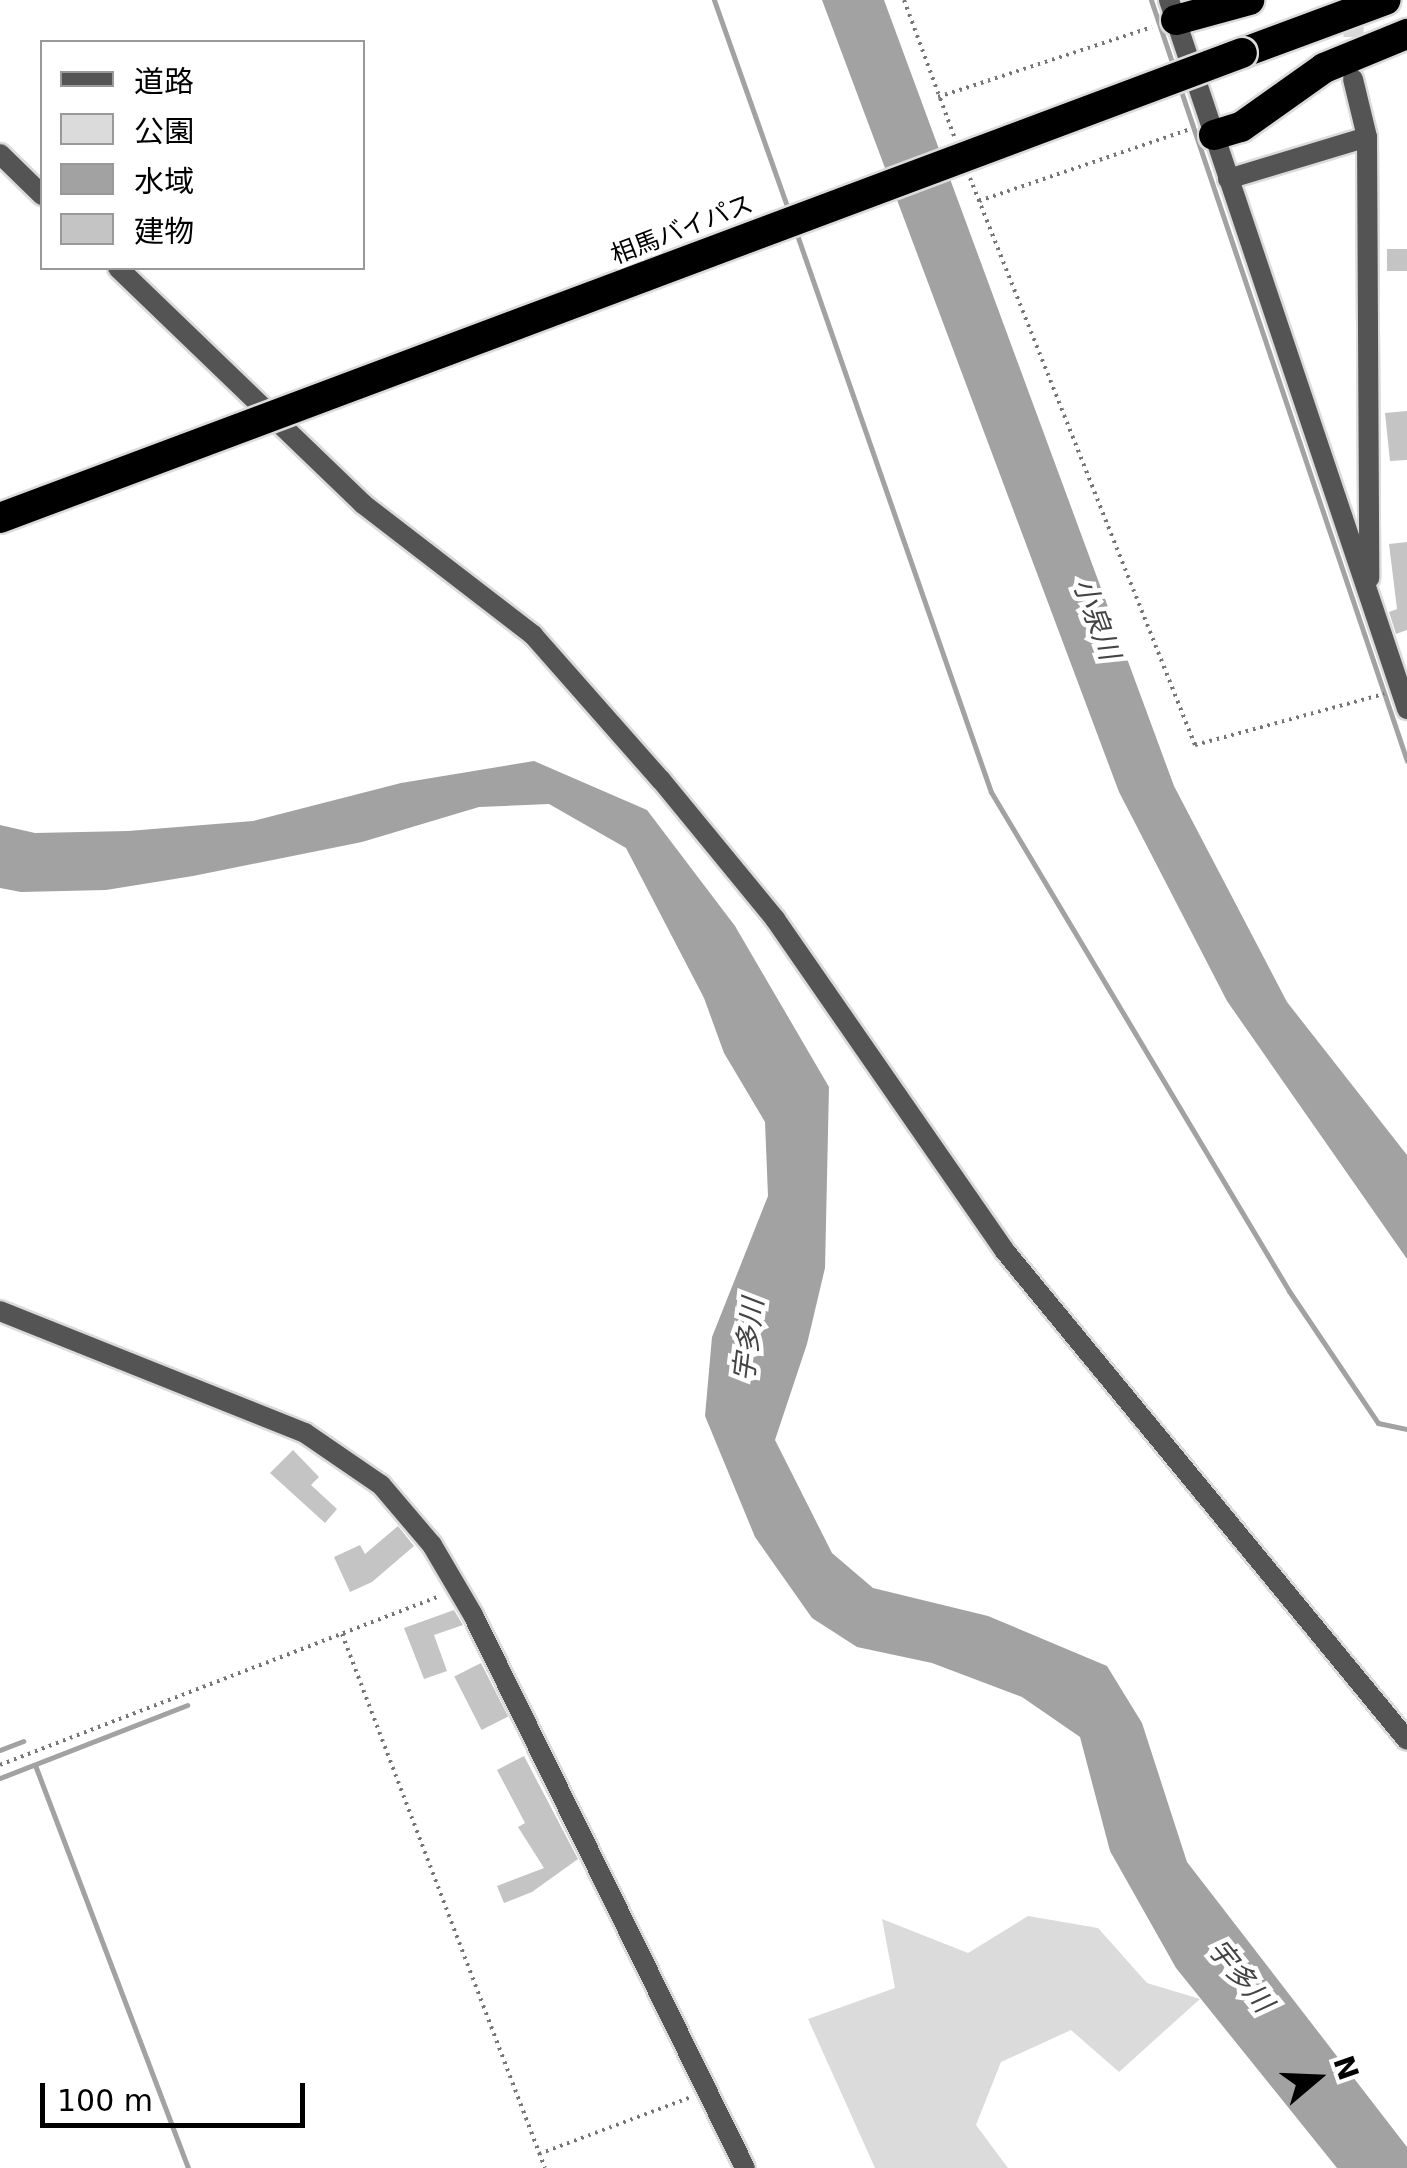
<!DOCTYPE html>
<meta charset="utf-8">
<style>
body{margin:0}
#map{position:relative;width:1407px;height:2168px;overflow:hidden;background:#fff;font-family:"DejaVu Sans","Noto Sans JP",sans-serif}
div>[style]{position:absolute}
.green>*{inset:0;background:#dbdbdb}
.water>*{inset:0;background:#a2a2a2}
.stream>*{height:5px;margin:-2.5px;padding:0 2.5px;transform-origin:2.5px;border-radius:2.5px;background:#a2a2a2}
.building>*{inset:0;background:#c4c4c4;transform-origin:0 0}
.minor-tunnel>*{height:20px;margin-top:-10px;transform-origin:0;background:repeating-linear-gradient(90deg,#d9d9d9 0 20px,transparent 0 30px)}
.path>*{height:4px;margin-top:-2px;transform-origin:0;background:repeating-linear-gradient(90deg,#767676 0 2.5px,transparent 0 7.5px)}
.roads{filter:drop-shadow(2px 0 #dbdbdb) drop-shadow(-2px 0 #dbdbdb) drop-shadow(0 2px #dbdbdb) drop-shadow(0 -2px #dbdbdb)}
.minor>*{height:20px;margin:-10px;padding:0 10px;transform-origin:10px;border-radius:10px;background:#545454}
.highway>*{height:30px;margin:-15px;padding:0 15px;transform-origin:15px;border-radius:15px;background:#000}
.bridges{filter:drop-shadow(2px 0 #dbdbdb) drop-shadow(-2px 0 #dbdbdb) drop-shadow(0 2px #dbdbdb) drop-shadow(0 -2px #dbdbdb)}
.highway-bridge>*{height:30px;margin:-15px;padding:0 15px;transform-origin:15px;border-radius:15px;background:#000}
span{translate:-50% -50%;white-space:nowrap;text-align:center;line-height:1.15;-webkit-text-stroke:9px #fff;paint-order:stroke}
.street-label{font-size:25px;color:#000}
.water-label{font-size:28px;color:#434343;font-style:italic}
.legend{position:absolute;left:40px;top:40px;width:325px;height:230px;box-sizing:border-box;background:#fff;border:2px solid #999;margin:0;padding:12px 18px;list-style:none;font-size:30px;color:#000}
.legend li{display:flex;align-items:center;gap:20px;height:50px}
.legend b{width:50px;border:2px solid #999}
.north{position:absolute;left:1267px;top:2028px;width:100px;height:100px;-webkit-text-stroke:8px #fff;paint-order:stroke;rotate:71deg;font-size:28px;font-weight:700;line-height:40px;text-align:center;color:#000}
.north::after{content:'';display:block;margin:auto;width:35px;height:45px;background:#000;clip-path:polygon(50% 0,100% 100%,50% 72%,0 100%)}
.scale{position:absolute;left:40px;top:2083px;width:265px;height:45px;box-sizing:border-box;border:5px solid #000;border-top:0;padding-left:12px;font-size:30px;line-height:35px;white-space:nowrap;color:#000;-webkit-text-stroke:8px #fff;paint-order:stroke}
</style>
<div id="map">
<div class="green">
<div style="clip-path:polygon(1028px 1916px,1098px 1928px,1147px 1983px,1200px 1999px,1119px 2072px,1071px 2030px,1001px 2062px,976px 2125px,1008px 2168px,875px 2168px,808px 2019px,895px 1988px,882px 1919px,968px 1953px)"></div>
</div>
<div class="water">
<div style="clip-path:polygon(822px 0,884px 0,1174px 786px,1287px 1002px,1407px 1155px,1407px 1259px,1227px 1001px,1119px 792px)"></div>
<div style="clip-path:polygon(534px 761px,647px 810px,735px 926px,829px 1087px,825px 1268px,807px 1344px,775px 1440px,832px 1553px,873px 1588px,988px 1616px,1107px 1666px,1142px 1723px,1187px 1862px,1407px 2147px,1407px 2168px,1337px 2168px,1176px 1968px,1110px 1851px,1080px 1737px,1022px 1697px,932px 1663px,857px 1647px,812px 1618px,755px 1537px,705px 1416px,712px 1337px,768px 1196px,765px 1122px,724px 1053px,704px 998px,626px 848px,549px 804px,479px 807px,362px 842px,193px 876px,106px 890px,21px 892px,0 888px,0 825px,35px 833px,128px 831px,253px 821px,401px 783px)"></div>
</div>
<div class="stream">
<div style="left:714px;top:0;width:222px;rotate:70.5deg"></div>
<div style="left:1151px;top:0;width:72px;rotate:71.3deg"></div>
<div style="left:1180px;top:88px;width:710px;rotate:71.36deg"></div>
<div style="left:795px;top:229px;width:596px;rotate:70.81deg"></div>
<div style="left:991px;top:792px;width:581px;rotate:59.15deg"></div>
<div style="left:1289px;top:1291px;width:159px;rotate:56deg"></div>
<div style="left:1378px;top:1423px;width:30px;rotate:12deg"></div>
<div style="left:0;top:1750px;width:25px;rotate:-21deg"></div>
<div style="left:35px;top:1765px;width:431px;rotate:69.2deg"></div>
<div style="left:0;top:1778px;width:201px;rotate:-21.3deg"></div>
</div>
<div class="building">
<div style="left:1387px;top:249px;width:20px;height:22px"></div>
<div style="clip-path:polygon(1407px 411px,1407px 460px,1390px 461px,1385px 413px)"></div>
<div style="clip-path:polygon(1407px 542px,1407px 630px,1396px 634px,1389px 612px,1397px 609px,1389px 544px)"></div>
<div style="clip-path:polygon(293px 1450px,319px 1477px,311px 1485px,337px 1509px,325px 1523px,270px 1473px)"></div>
<div style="clip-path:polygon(398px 1526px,414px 1546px,372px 1582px,350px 1592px,334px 1557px,360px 1545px,365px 1554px)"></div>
<div style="clip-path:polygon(454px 1610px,463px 1625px,434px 1635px,447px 1671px,424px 1679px,404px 1628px)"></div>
<div style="left:481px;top:1663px;width:60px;height:30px;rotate:63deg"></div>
<div style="clip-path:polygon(524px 1756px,578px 1859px,532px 1892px,504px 1903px,497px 1886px,544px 1868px,518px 1827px,525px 1823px,497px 1770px)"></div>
</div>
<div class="minor-tunnel">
<div style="left:1353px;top:67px;width:66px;rotate:-89.1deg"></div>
</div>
<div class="path">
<div style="left:904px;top:0;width:145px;rotate:69.8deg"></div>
<div style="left:938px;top:97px;width:225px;rotate:-18.1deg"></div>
<div style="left:970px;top:178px;width:610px;rotate:68.36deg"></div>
<div style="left:1195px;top:745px;width:196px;rotate:-15.1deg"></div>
<div style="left:979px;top:201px;width:223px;rotate:-18.8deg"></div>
<div style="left:342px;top:1634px;width:571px;rotate:69.19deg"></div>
<div style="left:0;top:1765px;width:471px;rotate:-21deg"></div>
<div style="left:539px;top:2154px;width:160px;rotate:-20.5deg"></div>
</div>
<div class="roads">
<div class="minor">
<div style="left:1169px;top:0;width:748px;rotate:71.44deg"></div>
<div style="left:1353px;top:79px;width:60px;rotate:76.4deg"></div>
<div style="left:1367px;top:137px;width:441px;rotate:89.7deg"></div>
<div style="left:0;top:154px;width:59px;rotate:44.3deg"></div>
<div style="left:1228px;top:179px;width:145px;rotate:-16.8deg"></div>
<div style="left:118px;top:268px;width:340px;rotate:43.9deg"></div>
<div style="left:363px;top:504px;width:215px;rotate:37.6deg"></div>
<div style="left:533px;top:635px;width:193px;rotate:48.6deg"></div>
<div style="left:661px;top:780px;width:180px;rotate:50.6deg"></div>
<div style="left:775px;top:919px;width:402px;rotate:55.3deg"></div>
<div style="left:1004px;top:1250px;width:634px;rotate:50.56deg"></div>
<div style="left:0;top:1311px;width:328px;rotate:21.8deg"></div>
<div style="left:305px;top:1433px;width:92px;rotate:34.4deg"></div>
<div style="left:381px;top:1485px;width:79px;rotate:49.6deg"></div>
<div style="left:432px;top:1545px;width:81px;rotate:59.6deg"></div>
<div style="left:473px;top:1615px;width:616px;rotate:63.81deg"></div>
</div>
<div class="highway">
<div style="left:1176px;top:20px;width:76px;rotate:-15.3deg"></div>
<div style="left:1242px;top:53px;width:153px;rotate:-20.3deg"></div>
<div style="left:1214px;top:135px;width:28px;rotate:-17deg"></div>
<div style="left:1241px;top:127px;width:102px;rotate:-35.4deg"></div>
<div style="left:1324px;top:68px;width:90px;rotate:-22.3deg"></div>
</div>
</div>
<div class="bridges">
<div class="highway-bridge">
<div style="left:0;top:518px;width:1326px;rotate:-20.53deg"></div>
</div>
</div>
<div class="street-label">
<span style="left:682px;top:230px;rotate:-21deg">相馬バイパス</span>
</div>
<div class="water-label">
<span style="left:1096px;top:619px;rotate:70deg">小泉川</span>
<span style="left:749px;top:1340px;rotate:-83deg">宇多川</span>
<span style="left:1240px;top:1976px;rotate:51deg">宇多川</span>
</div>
<ul class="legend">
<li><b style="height:12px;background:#545454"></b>道路</li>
<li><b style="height:28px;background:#dbdbdb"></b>公園</li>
<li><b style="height:28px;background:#a2a2a2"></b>水域</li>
<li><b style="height:28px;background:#c4c4c4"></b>建物</li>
</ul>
<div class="north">N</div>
<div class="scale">100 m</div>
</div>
